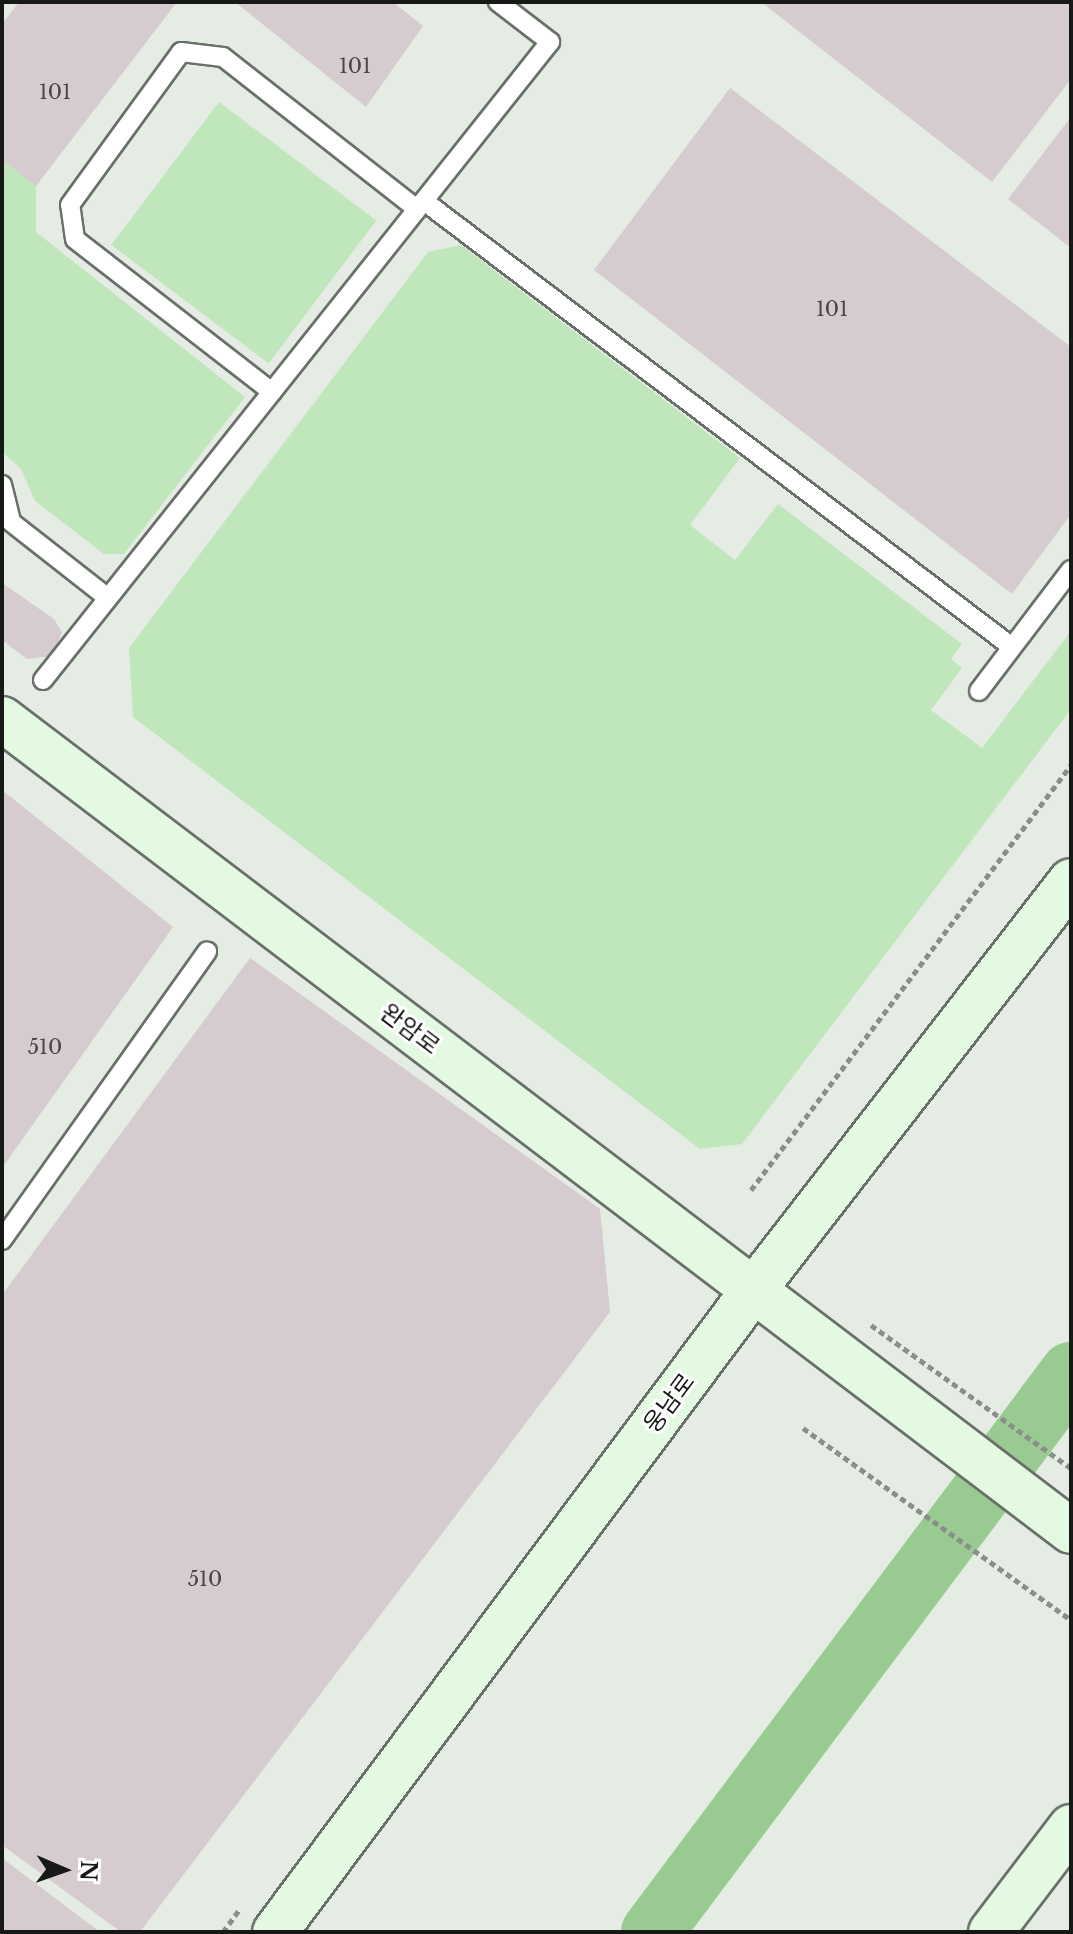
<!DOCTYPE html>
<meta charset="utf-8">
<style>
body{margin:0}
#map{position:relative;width:1073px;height:1934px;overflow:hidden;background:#e5ece4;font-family:"Libre Baskerville","Noto Sans KR",serif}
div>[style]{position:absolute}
.green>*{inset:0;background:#c0e6bb;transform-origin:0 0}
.river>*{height:62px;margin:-31px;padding:0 31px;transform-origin:31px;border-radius:31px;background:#99ca92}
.building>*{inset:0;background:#d6cbcf}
.path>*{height:5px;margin-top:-2.5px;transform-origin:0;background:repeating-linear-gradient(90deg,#898f89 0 6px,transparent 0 10px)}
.roads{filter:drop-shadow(2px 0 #697069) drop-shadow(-2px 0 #697069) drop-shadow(0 2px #697069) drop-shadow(0 -2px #697069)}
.lane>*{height:18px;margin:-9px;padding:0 9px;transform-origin:9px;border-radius:9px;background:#fff}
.secondary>*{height:44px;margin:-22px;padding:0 22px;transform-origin:22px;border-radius:22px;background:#e4f9e2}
span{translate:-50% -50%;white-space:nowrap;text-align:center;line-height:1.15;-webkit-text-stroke:6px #fff;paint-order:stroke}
.number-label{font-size:20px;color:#464644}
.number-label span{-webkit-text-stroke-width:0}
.street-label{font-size:24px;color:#161916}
.frame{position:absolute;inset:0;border:4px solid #161916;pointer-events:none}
.north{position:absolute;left:24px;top:1830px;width:80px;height:80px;-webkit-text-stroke:6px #fff;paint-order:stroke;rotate:92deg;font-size:22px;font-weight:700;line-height:32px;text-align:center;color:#161916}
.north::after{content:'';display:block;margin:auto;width:28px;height:36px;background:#161916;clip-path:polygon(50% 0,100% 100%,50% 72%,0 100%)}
</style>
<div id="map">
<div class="green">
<div style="left:219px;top:102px;width:197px;height:179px;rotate:37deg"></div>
<div style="clip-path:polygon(2px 160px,36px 186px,36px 232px,245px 397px,124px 554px,104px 554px,35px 501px,21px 469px,2px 452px)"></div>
<div style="clip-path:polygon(461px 245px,740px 458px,690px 525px,735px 560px,778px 504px,962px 644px,951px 659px,962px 668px,931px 710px,982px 748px,1071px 631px,1071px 709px,742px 1144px,700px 1149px,133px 717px,129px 648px,428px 252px)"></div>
</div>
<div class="river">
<div style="left:652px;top:1932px;width:699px;rotate:-53.15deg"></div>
</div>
<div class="building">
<div style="clip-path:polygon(19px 2px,177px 2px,36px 186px,2px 160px,2px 24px)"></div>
<div style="clip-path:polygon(235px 2px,393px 2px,423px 26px,366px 107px)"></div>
<div style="clip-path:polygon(761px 2px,1071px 2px,1071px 79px,992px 182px)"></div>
<div style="clip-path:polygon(730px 88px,1071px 347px,1071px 514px,1012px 594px,594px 270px)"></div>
<div style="clip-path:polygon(1071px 117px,1071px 248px,1008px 199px)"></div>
<div style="clip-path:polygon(2px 583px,54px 619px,62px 632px,53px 656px,27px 659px,2px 640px)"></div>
<div style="clip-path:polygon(2px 790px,173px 927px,2px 1168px)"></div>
<div style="clip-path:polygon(250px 958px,600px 1209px,610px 1312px,140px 1932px,121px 1932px,2px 1845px,2px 1295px)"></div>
<div style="clip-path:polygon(2px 1858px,100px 1932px,2px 1932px)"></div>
</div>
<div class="path">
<div style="left:751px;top:1190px;width:532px;rotate:-53.02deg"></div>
<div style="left:871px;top:1325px;width:246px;rotate:35.6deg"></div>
<div style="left:803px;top:1428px;width:330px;rotate:35.6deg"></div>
<div style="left:223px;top:1932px;width:27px;rotate:-54deg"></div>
</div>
<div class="roads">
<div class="lane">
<div style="left:424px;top:201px;width:738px;rotate:37.18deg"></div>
<div style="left:272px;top:392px;width:249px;rotate:-142.2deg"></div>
<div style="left:75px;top:239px;width:34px;rotate:-98deg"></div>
<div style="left:70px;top:205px;width:189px;rotate:-54deg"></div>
<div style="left:181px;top:52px;width:42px;rotate:6.8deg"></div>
<div style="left:223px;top:57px;width:246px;rotate:38.1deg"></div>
<div style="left:2px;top:485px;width:38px;rotate:76deg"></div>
<div style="left:11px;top:522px;width:123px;rotate:38.1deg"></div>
<div style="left:43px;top:680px;width:815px;rotate:-51.53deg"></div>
<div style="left:550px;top:42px;width:66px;rotate:-142.4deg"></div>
<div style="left:979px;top:691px;width:152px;rotate:-52.8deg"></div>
<div style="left:2px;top:1240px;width:354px;rotate:-54.6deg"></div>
</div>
<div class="secondary">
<div style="left:2px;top:719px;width:1342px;rotate:37.22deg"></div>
<div style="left:275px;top:1932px;width:798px;rotate:-53.3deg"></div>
<div style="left:752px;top:1292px;width:520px;rotate:-52.18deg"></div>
<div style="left:991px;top:1932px;width:132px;rotate:-52.7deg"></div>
</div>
</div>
<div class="number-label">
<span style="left:355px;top:66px">101</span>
<span style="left:55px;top:92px">101</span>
<span style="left:832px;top:309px">101</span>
<span style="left:45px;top:1047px">510</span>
<span style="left:205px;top:1579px">510</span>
</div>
<div class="street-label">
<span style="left:410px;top:1029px;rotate:37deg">완암로</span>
<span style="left:669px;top:1403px;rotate:-53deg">웅남로</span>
</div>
<div class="frame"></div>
<div class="north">N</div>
</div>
